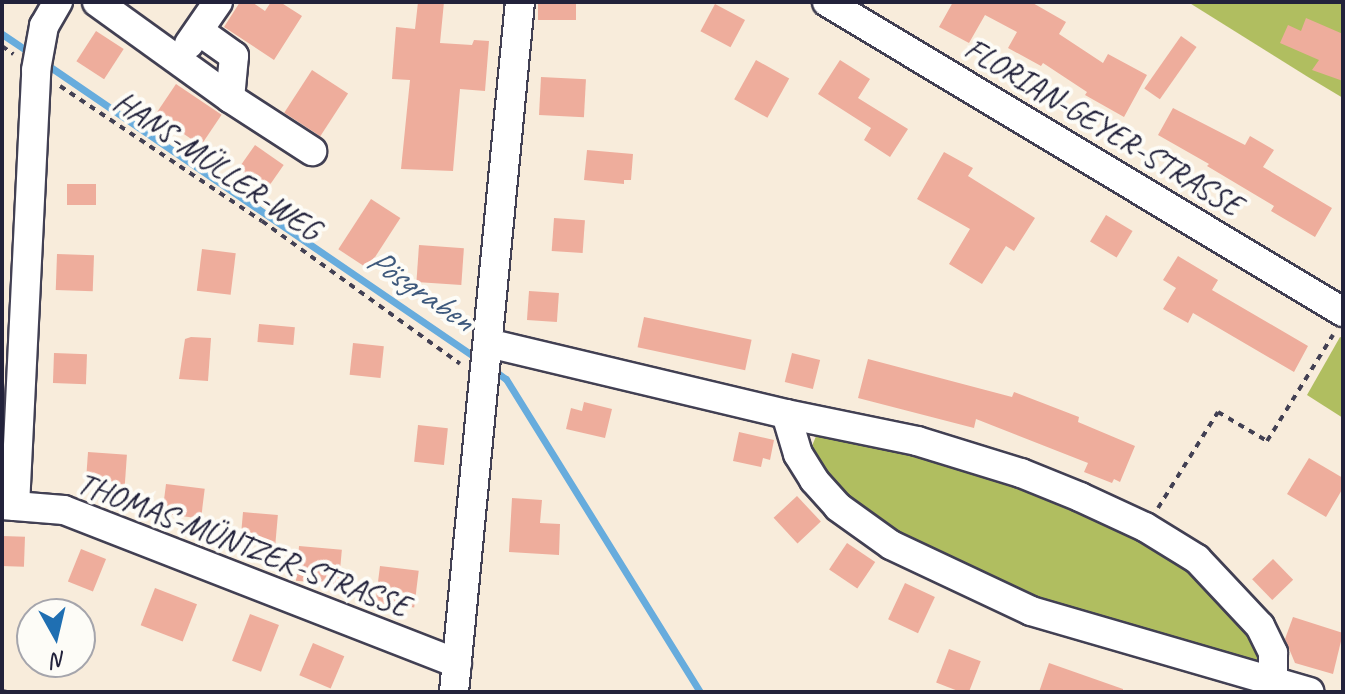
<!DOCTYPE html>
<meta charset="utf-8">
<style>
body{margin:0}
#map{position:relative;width:1345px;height:694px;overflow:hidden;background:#f8ecdb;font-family:Caveat,sans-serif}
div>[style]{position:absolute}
.green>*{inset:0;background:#b0be60}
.stream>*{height:7px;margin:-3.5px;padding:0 3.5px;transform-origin:3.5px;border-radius:3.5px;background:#67acdd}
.building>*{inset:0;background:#eead9c;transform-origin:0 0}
.path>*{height:4px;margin-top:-2px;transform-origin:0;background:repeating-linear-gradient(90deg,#424053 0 6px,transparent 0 12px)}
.roads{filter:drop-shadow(2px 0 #424053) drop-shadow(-2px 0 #424053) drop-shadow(0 2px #424053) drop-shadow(0 -2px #424053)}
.street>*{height:28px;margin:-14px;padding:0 14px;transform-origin:14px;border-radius:14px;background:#fff}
span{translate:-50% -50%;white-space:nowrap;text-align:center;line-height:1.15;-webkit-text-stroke:8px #fdfcf7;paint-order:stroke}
.street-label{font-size:32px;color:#22223b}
.water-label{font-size:34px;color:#3e597c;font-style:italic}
.frame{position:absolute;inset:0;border:4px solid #22223b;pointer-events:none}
.north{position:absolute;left:16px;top:598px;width:80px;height:80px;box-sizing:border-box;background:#fdfcf7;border:2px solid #a5a5ac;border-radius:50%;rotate:172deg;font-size:22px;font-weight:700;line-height:32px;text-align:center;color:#22223b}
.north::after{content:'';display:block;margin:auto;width:28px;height:36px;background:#1f6fb2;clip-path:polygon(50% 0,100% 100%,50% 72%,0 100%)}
</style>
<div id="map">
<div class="green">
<div style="clip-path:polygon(1188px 2px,1343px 2px,1343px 98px,1308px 77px)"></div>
<div style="clip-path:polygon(1340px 337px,1343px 338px,1343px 418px,1307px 395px)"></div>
<div style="clip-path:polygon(819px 429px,1019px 480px,1148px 537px,1235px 608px,1262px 652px,1257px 666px,1036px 603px,898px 541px,850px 506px,807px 458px)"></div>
</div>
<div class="stream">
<div style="left:2px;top:34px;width:37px;rotate:34deg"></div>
<div style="left:43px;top:62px;width:528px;rotate:34.35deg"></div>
<div style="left:492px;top:369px;width:17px;rotate:36deg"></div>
<div style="left:506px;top:379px;width:368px;rotate:58.2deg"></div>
</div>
<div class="building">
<div style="clip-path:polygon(240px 2px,252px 2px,265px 11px,271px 2px,280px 2px,302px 16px,274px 60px,224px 27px)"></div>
<div style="clip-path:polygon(418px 2px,444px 2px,440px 43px,472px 45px,474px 40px,489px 41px,485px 91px,460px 89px,453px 171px,401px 169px,410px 80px,392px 79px,396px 27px,415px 29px)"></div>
<div style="left:538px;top:2px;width:38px;height:18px"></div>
<div style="clip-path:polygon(953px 2px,1031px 2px,1066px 22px,1059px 34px,1103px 63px,1108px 54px,1147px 75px,1124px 117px,1085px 95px,1087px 92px,1043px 63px,1041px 66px,1008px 48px,1017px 32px,985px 15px,969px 43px,939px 27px)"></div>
<div style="left:715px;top:4px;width:34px;height:31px;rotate:28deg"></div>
<div style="clip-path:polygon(1306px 18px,1343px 34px,1343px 81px,1312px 70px,1319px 60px,1280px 43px,1288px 25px,1301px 31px)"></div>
<div style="left:96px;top:31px;width:33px;height:36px;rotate:33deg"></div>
<div style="left:1181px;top:36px;width:19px;height:64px;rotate:35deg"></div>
<div style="left:756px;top:60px;width:38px;height:45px;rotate:29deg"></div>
<div style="clip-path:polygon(840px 60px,870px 79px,858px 98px,908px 129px,890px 157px,864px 140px,871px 128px,818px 94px)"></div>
<div style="left:312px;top:70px;width:43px;height:51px;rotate:33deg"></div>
<div style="left:541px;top:77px;width:45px;height:38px;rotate:3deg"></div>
<div style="left:176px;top:84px;width:55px;height:37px;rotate:34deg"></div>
<div style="clip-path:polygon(1173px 108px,1245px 145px,1250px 136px,1274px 150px,1263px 167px,1332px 208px,1315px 237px,1271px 211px,1274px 206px,1207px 166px,1209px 164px,1158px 135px)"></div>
<div style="left:255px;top:145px;width:35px;height:30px;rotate:35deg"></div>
<div style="clip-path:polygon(587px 150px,633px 154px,631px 180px,624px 180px,624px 184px,584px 180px)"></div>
<div style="clip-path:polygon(944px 152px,973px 168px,968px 176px,1035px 218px,1014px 251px,1006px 246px,982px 284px,949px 264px,970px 229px,917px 199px)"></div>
<div style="left:67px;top:184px;width:29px;height:21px"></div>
<div style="left:371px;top:199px;width:35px;height:60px;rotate:33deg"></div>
<div style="left:1106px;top:215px;width:31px;height:31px;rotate:31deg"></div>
<div style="left:554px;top:218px;width:31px;height:33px;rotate:4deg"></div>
<div style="left:419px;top:245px;width:45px;height:37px;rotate:4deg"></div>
<div style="left:202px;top:249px;width:34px;height:42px;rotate:7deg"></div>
<div style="left:57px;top:254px;width:37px;height:36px;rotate:2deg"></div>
<div style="clip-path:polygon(1178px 256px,1218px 280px,1212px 290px,1308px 346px,1294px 372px,1193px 313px,1188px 323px,1163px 309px,1176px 288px,1163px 280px)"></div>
<div style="left:529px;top:291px;width:30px;height:29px;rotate:4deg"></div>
<div style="left:644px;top:317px;width:110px;height:31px;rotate:12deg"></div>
<div style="left:259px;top:324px;width:36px;height:18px;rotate:5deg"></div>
<div style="clip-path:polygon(191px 337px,211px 338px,208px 381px,179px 379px,185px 339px)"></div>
<div style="left:353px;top:343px;width:31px;height:32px;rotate:6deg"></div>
<div style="left:54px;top:353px;width:33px;height:30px;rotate:2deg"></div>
<div style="left:792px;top:353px;width:29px;height:30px;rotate:14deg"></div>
<div style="clip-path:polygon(868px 359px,1012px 397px,1014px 392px,1079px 417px,1078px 422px,1135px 446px,1120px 482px,1114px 479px,1112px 483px,1084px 472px,1088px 463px,976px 419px,974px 428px,858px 398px)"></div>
<div style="clip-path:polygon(584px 402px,612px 409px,605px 438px,566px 429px,571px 408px,582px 411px)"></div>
<div style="left:418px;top:425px;width:30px;height:37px;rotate:6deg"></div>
<div style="clip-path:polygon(739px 432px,774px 440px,770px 460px,763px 458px,761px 467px,733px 461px)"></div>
<div style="left:88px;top:452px;width:39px;height:30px;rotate:4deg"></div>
<div style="clip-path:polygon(1309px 458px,1343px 478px,1343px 488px,1326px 517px,1287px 494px)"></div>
<div style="left:166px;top:484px;width:39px;height:30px;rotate:7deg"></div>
<div style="left:797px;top:496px;width:35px;height:32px;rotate:47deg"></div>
<div style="clip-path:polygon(512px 498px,542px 500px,540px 523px,560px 524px,559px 555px,509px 552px)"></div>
<div style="left:243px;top:512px;width:35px;height:31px;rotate:5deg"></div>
<div style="left:2px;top:536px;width:23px;height:30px;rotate:2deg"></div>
<div style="left:847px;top:543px;width:34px;height:32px;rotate:34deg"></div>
<div style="left:299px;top:546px;width:43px;height:35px;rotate:5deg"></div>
<div style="left:81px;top:549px;width:27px;height:35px;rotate:22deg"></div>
<div style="left:1273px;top:559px;width:29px;height:29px;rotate:46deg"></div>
<div style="left:380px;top:566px;width:39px;height:37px;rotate:7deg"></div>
<div style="left:905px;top:583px;width:33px;height:40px;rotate:25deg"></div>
<div style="left:155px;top:588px;width:45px;height:40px;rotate:21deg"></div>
<div style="left:250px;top:614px;width:31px;height:50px;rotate:21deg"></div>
<div style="clip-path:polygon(1293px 617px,1343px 633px,1333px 674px,1295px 663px,1285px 639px)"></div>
<div style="left:313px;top:643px;width:34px;height:35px;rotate:23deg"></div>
<div style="left:949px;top:649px;width:34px;height:36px;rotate:21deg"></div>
<div style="clip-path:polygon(1049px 663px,1123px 689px,1123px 692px,1039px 692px)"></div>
</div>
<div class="path">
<div style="left:2px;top:46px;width:14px;rotate:36deg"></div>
<div style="left:60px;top:86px;width:243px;rotate:33.8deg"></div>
<div style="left:262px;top:221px;width:244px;rotate:35.8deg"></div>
<div style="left:1158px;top:508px;width:113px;rotate:-58deg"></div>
<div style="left:1218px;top:412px;width:57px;rotate:30.6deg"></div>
<div style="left:1267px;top:441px;width:125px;rotate:-58.1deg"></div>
<div style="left:2px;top:691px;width:5px;rotate:11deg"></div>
</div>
<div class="roads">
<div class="street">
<div style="left:97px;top:2px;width:164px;rotate:35.8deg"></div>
<div style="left:230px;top:98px;width:98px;rotate:32.9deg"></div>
<div style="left:827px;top:2px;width:602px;rotate:31deg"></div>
<div style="left:199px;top:31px;width:43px;rotate:35.5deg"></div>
<div style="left:234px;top:56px;width:42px;rotate:95.4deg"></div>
<div style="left:189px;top:44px;width:51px;rotate:-55.4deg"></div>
<div style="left:488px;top:343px;width:306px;rotate:13.4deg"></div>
<div style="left:786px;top:414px;width:134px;rotate:11.6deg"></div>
<div style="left:917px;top:441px;width:109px;rotate:17.1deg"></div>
<div style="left:1021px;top:473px;width:64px;rotate:22.1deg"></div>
<div style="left:1080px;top:497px;width:72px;rotate:24.8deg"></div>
<div style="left:1145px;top:527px;width:61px;rotate:31.6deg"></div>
<div style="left:1197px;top:559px;width:92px;rotate:46.8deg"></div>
<div style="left:1260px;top:626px;width:30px;rotate:64deg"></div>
<div style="left:1273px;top:653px;width:29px;rotate:90deg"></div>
<div style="left:786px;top:414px;width:42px;rotate:73.3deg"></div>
<div style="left:798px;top:454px;width:31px;rotate:58deg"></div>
<div style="left:814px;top:480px;width:36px;rotate:48deg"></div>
<div style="left:838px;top:507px;width:65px;rotate:35.6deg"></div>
<div style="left:891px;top:545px;width:155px;rotate:25.2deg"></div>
<div style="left:1031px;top:611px;width:290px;rotate:16.2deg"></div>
<div style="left:2px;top:505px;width:62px;rotate:4.6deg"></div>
<div style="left:64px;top:510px;width:422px;rotate:21.3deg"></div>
<div style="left:15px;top:506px;width:437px;rotate:-87.2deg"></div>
<div style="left:36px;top:70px;width:45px;rotate:-79.7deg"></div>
<div style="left:44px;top:26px;width:28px;rotate:-60deg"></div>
<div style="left:454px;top:692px;width:693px;rotate:-84.54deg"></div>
</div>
</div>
<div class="street-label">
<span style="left:1103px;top:127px;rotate:31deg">FLORIAN-GEYER-STRASSE</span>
<span style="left:217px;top:166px;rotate:34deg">HANS-MÜLLER-WEG</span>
<span style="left:243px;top:545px;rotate:21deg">THOMAS-MÜNTZER-STRASSE</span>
</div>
<div class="water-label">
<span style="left:421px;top:289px;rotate:34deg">Pösgraben</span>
</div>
<div class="frame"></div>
<div class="north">N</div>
</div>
